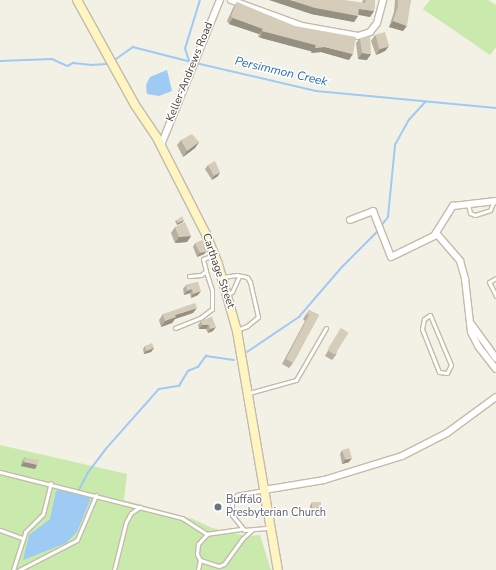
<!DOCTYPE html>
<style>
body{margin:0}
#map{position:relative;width:496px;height:570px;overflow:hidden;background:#f3f0e5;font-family:"Nunito Sans",sans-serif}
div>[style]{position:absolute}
.green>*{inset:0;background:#c9eaac}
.water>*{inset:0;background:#9ecaf3}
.stream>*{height:1.5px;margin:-0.75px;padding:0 0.75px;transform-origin:0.75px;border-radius:0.75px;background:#9ecaf3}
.roads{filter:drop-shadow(1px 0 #c2bcaa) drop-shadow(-1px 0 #c2bcaa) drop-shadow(0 1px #c2bcaa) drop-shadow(0 -1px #c2bcaa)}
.service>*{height:3px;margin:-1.5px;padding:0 1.5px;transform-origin:1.5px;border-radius:1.5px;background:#fff}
.minor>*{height:6px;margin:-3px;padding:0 3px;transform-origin:3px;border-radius:3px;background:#fff}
.secondary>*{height:8px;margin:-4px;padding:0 4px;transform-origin:4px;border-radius:4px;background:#fff5c3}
.wall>*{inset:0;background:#b7b0a0}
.shaded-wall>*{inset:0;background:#959082;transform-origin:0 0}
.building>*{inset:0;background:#d5cdba;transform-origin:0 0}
.dots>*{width:11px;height:11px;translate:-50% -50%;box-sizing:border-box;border:2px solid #fff;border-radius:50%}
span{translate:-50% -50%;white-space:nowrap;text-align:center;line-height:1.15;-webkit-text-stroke:3px #fff;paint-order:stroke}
.street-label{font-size:11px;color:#464134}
.worship-label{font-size:11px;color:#5b616d}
.left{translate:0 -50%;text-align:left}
.water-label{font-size:12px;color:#296fb6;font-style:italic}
</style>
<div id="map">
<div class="green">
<div style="clip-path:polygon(430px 0,488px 0,496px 5px,496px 47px,490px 55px,423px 9px)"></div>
<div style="clip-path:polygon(0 445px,127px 474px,124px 500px,193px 519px,212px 528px,247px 536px,260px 535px,271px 570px,0 570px)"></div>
</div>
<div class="water">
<div style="clip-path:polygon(167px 70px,172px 91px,159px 96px,147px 94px,146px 85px,150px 77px)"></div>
<div style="clip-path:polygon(62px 490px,91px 498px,77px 532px,66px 543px,23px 560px,29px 535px,50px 519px,56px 491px)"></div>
</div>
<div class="stream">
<div style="left:116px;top:59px;width:21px;rotate:-35deg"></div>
<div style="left:133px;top:47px;width:61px;rotate:14.3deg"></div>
<div style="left:0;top:61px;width:52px;rotate:-2.2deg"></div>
<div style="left:52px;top:59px;width:17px;rotate:24deg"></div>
<div style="left:68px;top:66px;width:6px;rotate:-31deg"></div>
<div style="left:73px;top:63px;width:19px;rotate:6deg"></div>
<div style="left:92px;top:65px;width:14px;rotate:-4deg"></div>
<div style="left:189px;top:61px;width:13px;rotate:-108deg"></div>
<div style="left:185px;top:49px;width:51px;rotate:-73deg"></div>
<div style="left:196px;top:63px;width:123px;rotate:13.1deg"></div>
<div style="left:316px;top:91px;width:181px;rotate:5.4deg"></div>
<div style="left:382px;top:225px;width:10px;rotate:-53deg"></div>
<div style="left:388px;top:217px;width:72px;rotate:-84.4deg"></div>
<div style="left:395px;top:145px;width:29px;rotate:-61deg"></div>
<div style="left:409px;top:120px;width:24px;rotate:-48deg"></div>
<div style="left:247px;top:352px;width:63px;rotate:-33.9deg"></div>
<div style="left:299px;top:317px;width:66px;rotate:-49.3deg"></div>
<div style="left:342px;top:267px;width:51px;rotate:-45deg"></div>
<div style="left:78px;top:492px;width:20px;rotate:-63deg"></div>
<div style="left:87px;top:474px;width:30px;rotate:-53deg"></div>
<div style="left:105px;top:450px;width:81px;rotate:-48.5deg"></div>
<div style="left:159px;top:389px;width:20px;rotate:-9deg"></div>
<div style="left:179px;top:386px;width:17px;rotate:-59deg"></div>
<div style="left:188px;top:371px;width:11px;rotate:-22deg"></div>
<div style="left:198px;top:367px;width:14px;rotate:-54deg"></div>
<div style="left:206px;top:356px;width:28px;rotate:8deg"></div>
</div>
<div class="roads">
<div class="service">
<div style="left:468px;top:204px;width:9px;rotate:77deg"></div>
<div style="left:470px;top:213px;width:5px;rotate:22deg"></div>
<div style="left:475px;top:215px;width:16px;rotate:-18deg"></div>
<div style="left:490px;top:210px;width:10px;rotate:-66deg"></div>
<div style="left:189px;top:276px;width:12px;rotate:-5deg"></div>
<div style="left:201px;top:275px;width:6px;rotate:-39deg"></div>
<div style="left:206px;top:271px;width:12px;rotate:-104deg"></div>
<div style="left:203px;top:259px;width:12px;rotate:-20deg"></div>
<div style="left:222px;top:277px;width:15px;rotate:-8deg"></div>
<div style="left:237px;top:275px;width:10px;rotate:11deg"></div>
<div style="left:247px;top:277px;width:6px;rotate:59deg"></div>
<div style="left:250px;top:282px;width:36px;rotate:77deg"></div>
<div style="left:258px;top:317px;width:14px;rotate:141deg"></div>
<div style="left:247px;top:326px;width:11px;rotate:158deg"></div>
<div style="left:496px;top:278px;width:8px;rotate:150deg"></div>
<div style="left:489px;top:282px;width:16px;rotate:63deg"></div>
<div style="left:228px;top:294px;width:4px;rotate:-27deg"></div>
<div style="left:232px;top:292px;width:17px;rotate:-66deg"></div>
<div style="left:430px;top:315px;width:54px;rotate:67.2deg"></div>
<div style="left:451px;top:365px;width:9px;rotate:117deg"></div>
<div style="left:447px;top:373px;width:8px;rotate:-173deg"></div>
<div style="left:439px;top:372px;width:46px;rotate:-111.6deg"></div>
<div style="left:422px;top:329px;width:10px;rotate:-79deg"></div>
<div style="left:424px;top:319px;width:7px;rotate:-34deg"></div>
<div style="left:175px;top:328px;width:27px;rotate:-22deg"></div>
<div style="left:200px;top:318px;width:15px;rotate:-37deg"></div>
<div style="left:212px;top:309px;width:19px;rotate:-90deg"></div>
<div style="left:212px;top:290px;width:20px;rotate:-108deg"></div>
<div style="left:249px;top:393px;width:49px;rotate:-15.5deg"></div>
<div style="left:296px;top:380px;width:60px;rotate:-60deg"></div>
<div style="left:0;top:472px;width:188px;rotate:14.2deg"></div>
<div style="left:182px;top:518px;width:30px;rotate:33deg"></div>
<div style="left:264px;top:490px;width:27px;rotate:170deg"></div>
<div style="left:237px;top:495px;width:9px;rotate:122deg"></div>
<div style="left:232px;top:503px;width:12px;rotate:90deg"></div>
<div style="left:232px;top:515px;width:19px;rotate:51deg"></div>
<div style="left:244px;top:530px;width:25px;rotate:-5deg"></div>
<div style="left:241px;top:529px;width:34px;rotate:172deg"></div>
<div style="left:207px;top:534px;width:13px;rotate:132deg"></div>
<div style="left:198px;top:544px;width:10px;rotate:96deg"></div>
<div style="left:197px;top:554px;width:7px;rotate:63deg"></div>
<div style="left:200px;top:560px;width:20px;rotate:18deg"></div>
<div style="left:219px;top:566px;width:5px;rotate:-22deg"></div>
<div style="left:224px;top:564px;width:32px;rotate:-54deg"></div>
<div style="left:243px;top:538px;width:12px;rotate:-42deg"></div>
<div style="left:0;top:530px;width:23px;rotate:20deg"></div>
<div style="left:13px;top:570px;width:40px;rotate:-72deg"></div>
<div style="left:25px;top:532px;width:25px;rotate:-45deg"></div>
<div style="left:43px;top:514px;width:32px;rotate:-76deg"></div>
<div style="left:19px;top:570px;width:65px;rotate:-27.3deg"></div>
<div style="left:77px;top:540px;width:49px;rotate:-67.1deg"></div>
<div style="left:114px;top:570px;width:49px;rotate:-76deg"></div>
<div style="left:126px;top:522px;width:10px;rotate:-61deg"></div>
<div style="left:131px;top:513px;width:11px;rotate:-34deg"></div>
<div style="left:198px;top:570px;width:10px;rotate:-79deg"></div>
</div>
<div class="minor">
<div style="left:231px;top:0;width:76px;rotate:20.1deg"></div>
<div style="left:302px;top:26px;width:57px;rotate:10.1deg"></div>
<div style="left:358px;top:36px;width:13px;rotate:-18deg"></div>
<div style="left:370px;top:32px;width:11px;rotate:-52deg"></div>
<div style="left:377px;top:23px;width:24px;rotate:-75deg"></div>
<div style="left:161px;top:145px;width:157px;rotate:-67.9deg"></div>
<div style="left:350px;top:220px;width:25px;rotate:-21deg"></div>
<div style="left:373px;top:211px;width:49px;rotate:68.6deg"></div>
<div style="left:391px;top:257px;width:48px;rotate:-26deg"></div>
<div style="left:434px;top:236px;width:36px;rotate:-58deg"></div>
<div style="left:453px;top:206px;width:43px;rotate:-6.6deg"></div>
<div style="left:436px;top:233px;width:37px;rotate:49deg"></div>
<div style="left:460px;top:261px;width:19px;rotate:74deg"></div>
<div style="left:465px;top:279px;width:53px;rotate:83.5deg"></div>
<div style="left:471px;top:332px;width:16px;rotate:63deg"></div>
<div style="left:478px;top:346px;width:29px;rotate:52deg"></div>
<div style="left:472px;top:325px;width:41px;rotate:54deg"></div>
<div style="left:264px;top:490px;width:61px;rotate:-9.5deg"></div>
<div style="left:324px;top:480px;width:82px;rotate:-17.1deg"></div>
<div style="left:402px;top:456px;width:51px;rotate:-27.1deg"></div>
<div style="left:447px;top:433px;width:61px;rotate:-36.3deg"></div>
</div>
<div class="secondary">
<div style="left:77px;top:0;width:120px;rotate:61.1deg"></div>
<div style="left:135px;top:105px;width:37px;rotate:56deg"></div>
<div style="left:156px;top:136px;width:110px;rotate:63deg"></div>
<div style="left:206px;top:234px;width:32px;rotate:68deg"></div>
<div style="left:218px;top:264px;width:70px;rotate:74.2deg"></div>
<div style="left:237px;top:331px;width:242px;rotate:80.3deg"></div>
</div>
</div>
<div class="wall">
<div style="clip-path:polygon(363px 0,375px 0,374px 11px,370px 17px,358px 15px,358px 16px,354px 22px,311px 14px,362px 3px)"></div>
<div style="clip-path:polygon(395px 0,411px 0,403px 31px,389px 27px,394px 12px)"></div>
<div style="clip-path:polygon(237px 2px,349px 60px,321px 52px,311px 53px,312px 51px,258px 37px,259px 34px,229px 24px,227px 21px,233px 8px)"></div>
<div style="clip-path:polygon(375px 35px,389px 46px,385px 51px,376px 55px,371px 41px)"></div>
<div style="clip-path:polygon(360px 38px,367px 60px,358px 59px,356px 43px)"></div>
<div style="clip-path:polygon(181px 140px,199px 142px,195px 148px,183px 157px,177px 145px)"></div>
<div style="clip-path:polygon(208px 165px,218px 176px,212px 180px,205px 169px)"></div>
<div style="clip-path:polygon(177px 220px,183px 222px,177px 225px,175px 221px)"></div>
<div style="clip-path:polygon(175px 227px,191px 236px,187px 242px,175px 243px,171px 233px)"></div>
<div style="clip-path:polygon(195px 243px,204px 254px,197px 257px,193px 247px)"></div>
<div style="clip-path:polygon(198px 282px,198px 295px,191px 298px,190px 293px,184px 295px,183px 289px,186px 285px)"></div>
<div style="clip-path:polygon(309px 310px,319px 315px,293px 363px,289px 368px,282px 364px,305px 321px,303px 319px)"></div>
<div style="clip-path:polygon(193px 313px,175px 319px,172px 323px,161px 327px,159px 320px,163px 314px)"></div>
<div style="clip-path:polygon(212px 317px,213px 331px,208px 333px,206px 329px,199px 329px,198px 325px,201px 321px)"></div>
<div style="clip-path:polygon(341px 328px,336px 355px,332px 360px,325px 356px)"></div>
<div style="clip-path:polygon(145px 346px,154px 348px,151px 352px,144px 354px,143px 349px)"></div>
<div style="clip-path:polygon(342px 450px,349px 462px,342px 464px,340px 454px)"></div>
<div style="clip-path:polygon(25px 457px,37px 465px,35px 469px,21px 466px,22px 461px)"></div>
<div style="clip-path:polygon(312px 502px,319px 513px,311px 514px,310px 506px)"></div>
</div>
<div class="shaded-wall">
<div style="clip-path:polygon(269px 0,290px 0,358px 16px,354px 22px,311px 14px)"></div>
<div style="clip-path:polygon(359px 9px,374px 11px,370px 17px,356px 14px)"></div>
<div style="clip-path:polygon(233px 18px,263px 29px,259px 34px,229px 24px)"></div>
<div style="clip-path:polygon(393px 21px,407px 26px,403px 31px,389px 27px)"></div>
<div style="left:262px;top:31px;width:56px;height:7px;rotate:15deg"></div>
<div style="clip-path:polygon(389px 46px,385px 51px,376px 55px,380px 49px)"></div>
<div style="clip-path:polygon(325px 47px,353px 54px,349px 60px,321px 52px,311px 53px,315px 48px)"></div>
<div style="clip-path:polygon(362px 53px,371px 54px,367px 60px,358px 59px)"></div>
<div style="clip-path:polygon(199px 142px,195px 148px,183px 157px,187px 151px)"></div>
<div style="clip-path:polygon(220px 172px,218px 176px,212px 180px,214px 176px)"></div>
<div style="clip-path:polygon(184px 220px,183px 222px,177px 225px,178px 223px)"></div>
<div style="clip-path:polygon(191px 236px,187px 242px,175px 243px,179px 237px)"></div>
<div style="clip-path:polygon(207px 251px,204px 254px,197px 257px,200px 253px)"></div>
<div style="clip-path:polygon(192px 289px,190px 293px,184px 295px,187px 291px)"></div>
<div style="clip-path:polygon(201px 291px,198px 295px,191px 298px,193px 294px)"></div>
<div style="clip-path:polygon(197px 308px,193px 313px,175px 319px,172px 323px,161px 327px,165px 321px,175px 315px)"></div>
<div style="clip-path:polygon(202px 325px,209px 325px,206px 329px,199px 329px)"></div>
<div style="clip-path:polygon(216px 327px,213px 331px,208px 333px,210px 329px)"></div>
<div style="clip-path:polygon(154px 348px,151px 352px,144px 354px,146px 351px)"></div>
<div style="clip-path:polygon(352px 458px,349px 462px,342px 464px,345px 460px)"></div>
<div style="clip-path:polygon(24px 462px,37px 465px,35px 469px,21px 466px)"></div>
<div style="clip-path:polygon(313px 510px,321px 510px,319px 513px,311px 514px)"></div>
</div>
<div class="building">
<div style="clip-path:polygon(290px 0,344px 0,365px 3px,366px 0,375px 0,374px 11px,359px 9px,358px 16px,315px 8px)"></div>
<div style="clip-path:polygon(398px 0,411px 0,407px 26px,393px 21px,398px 7px)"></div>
<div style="clip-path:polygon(237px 2px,295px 26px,356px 37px,353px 54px,325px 47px,315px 48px,316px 45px,262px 31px,263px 29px,233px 18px,231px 16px)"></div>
<div style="left:385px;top:32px;width:15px;height:10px;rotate:74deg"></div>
<div style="clip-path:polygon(370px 37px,371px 54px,362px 53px,360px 38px)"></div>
<div style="clip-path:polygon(192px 134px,199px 142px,187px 151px,181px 140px)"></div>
<div style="clip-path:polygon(215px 161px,220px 172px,214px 176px,208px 165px)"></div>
<div style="clip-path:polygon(182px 216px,184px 220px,178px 223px,177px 220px)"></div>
<div style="clip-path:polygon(185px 222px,191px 236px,179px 237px,175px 227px)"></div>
<div style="clip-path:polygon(202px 240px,207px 251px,200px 253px,195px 243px)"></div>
<div style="clip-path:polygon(198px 282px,201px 291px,193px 294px,192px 289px,187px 291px,186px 285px)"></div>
<div style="clip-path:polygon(195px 303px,197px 308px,175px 315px,176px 317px,165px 321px,163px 314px)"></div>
<div style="clip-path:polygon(309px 310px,319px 315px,293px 363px,286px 359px,309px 315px,307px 314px)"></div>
<div style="clip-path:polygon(212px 317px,216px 327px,210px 329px,209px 325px,202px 325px,201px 321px)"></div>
<div style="left:341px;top:328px;width:9px;height:26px;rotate:32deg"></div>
<div style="clip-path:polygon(152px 343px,154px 348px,146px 351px,145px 346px)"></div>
<div style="left:349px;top:448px;width:10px;height:7px;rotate:73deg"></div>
<div style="left:25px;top:457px;width:14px;height:5px;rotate:12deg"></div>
<div style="left:312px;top:502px;width:9px;height:8px"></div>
</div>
<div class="dots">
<div style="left:218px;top:507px;background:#6b7280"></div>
</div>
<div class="street-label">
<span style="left:190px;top:72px;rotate:-68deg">Keller-Andrews Road</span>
<span style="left:218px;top:271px;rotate:71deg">Carthage Street</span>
</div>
<div class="worship-label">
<span class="left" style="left:226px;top:507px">Buffalo<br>Presbyterian Church</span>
</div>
<div class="water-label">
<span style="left:281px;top:72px;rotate:13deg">Persimmon Creek</span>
</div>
</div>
